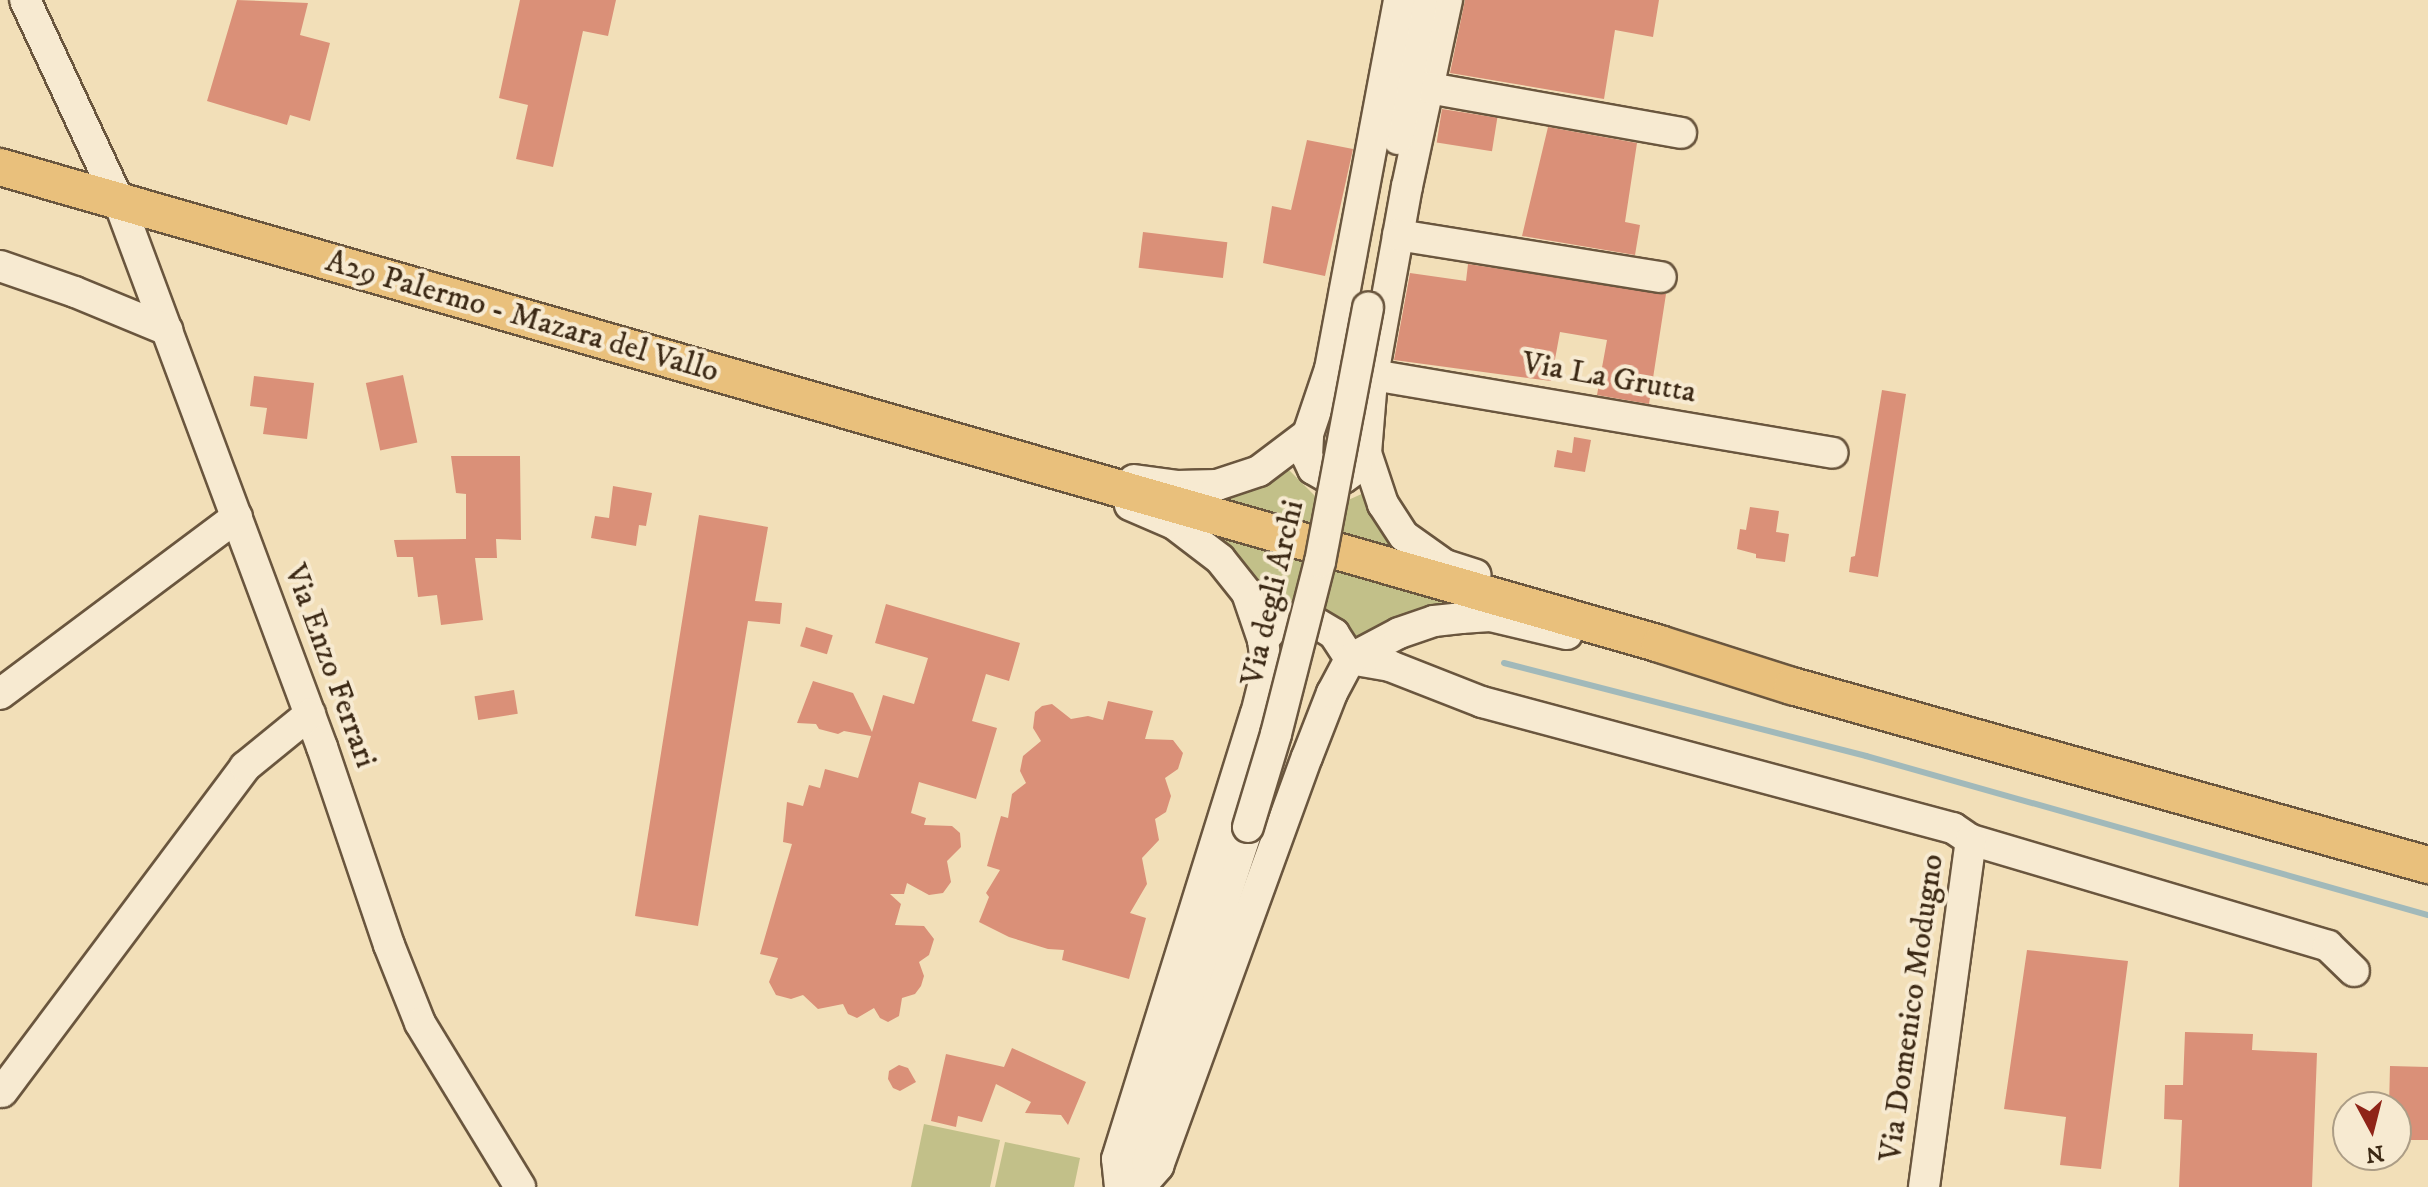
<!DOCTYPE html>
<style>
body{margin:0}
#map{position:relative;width:2428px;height:1187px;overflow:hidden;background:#f2dfb8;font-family:"IM FELL DW Pica",serif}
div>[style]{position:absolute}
.green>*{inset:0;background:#c2c089}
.stream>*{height:6px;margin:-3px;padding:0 3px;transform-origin:3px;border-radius:3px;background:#a1b9ba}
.building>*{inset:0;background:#da9078;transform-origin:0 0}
.roads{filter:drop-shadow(2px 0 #6a563e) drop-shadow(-2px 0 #6a563e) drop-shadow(0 2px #6a563e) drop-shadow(0 -2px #6a563e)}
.minor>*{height:30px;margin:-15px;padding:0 15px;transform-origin:15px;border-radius:15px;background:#f7ead1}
.major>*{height:36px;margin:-18px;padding:0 18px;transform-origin:18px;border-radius:18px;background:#e9c07c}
.bridges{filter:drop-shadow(2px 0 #6a563e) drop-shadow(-2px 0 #6a563e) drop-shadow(0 2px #6a563e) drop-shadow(0 -2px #6a563e)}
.minor-bridge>*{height:30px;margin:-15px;padding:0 15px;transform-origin:15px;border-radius:15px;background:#f7ead1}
span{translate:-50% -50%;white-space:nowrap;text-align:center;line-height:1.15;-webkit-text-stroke:8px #f7ead1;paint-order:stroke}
.street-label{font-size:32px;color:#3c2915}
.north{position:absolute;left:2332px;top:1091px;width:80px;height:80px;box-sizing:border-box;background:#f7ead1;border:2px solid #ac9d86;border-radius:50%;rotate:173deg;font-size:22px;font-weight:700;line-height:32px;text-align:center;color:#3c2915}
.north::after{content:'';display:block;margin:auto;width:28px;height:36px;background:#8f2418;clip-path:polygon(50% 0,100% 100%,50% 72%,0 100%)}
</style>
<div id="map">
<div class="green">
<div style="clip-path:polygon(1287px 468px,1319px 500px,1346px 501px,1366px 492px,1418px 557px,1209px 499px,1245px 492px)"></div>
<div style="clip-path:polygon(1214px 536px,1275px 552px,1461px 606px,1356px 646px,1336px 617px,1321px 609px,1266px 609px)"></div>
<div style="clip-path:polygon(924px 1124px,1000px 1140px,990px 1187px,911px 1187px)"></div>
<div style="clip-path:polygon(1005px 1142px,1080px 1158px,1074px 1187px,995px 1187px)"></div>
</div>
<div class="stream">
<div style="left:1504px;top:663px;width:374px;rotate:14.4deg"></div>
<div style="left:1866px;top:756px;width:584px;rotate:15.8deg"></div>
</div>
<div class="building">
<div style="clip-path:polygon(237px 0,308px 3px,300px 35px,330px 43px,310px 121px,290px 115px,287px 125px,207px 101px)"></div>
<div style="clip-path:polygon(520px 0,616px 0,608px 36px,583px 31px,553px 167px,516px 159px,528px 105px,499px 98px)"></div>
<div style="clip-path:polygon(1465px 0,1659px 0,1653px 37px,1615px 30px,1604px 99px,1450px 73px)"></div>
<div style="left:1442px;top:109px;width:56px;height:34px;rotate:9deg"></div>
<div style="clip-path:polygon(1548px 127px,1637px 143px,1625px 222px,1640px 225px,1635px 255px,1522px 236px)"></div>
<div style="clip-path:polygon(1307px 140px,1353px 149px,1325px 276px,1263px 263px,1272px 206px,1291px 210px)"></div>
<div style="left:1143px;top:232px;width:85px;height:36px;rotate:7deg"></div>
<div style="clip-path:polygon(1468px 264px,1666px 294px,1649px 404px,1597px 395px,1607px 340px,1560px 332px,1551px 381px,1394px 360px,1410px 273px,1466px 281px)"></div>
<div style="left:403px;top:375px;width:69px;height:38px;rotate:78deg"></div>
<div style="clip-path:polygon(254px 376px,314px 383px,307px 439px,263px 434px,267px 408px,250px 406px)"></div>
<div style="clip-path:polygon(1882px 390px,1906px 394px,1878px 577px,1849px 572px,1851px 557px,1855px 556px)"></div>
<div style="clip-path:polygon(1574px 437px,1591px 440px,1585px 472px,1554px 467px,1557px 450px,1572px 453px)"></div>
<div style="clip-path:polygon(451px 456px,520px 456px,521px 540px,496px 539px,497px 558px,475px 558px,483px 620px,441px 625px,437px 595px,418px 597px,413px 557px,397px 557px,394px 540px,466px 539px,466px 494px,456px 493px)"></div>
<div style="clip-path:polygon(613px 486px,652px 493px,646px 526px,639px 525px,636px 546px,591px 538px,595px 516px,609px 518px)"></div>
<div style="clip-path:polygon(1750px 507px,1779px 511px,1776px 532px,1789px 534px,1785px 562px,1756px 558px,1756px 554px,1737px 549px,1740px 529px,1746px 530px)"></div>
<div style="clip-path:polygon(699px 515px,768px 527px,755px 601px,782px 603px,780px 624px,748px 621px,698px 926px,635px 916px)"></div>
<div style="clip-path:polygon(886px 604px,1020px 643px,1009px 681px,986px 674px,972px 721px,997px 728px,976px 799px,919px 782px,911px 813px,926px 818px,924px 825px,952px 826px,960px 833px,961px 847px,947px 861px,951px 882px,943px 893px,929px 895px,907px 883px,904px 894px,890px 894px,901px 904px,895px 925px,924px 926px,934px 939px,929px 955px,919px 962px,924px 976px,921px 986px,915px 994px,902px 998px,899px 1016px,888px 1022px,880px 1018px,874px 1008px,857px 1018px,848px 1014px,843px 1004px,818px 1009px,803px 995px,791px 999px,776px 995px,769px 982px,778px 958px,760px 954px,792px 844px,783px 842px,787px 802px,803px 806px,809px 785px,820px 788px,825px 769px,858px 778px,871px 736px,844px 731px,838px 734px,819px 729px,816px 724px,797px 723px,813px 681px,853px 693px,872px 732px,883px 695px,914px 704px,928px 658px,875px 643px)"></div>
<div style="left:806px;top:627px;width:28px;height:20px;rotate:17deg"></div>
<div style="left:514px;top:690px;width:24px;height:40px;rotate:81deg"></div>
<div style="clip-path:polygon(1108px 701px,1153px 711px,1145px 739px,1173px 740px,1183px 753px,1178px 769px,1165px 778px,1171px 796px,1166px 812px,1155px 819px,1159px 840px,1142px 858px,1147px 884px,1130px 913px,1146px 918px,1129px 979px,1062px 960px,1064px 950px,1048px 949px,1009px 937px,979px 922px,989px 897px,986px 893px,1000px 870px,987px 866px,1001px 816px,1008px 818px,1012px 794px,1026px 783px,1020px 771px,1023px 756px,1041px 741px,1033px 728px,1035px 712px,1042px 706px,1052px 704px,1071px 719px,1088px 716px,1103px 720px)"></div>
<div style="clip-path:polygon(2027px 950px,2128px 961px,2101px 1169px,2060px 1165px,2066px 1117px,2004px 1109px)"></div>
<div style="clip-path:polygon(2185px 1032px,2253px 1034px,2252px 1050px,2317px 1053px,2312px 1187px,2179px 1187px,2182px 1120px,2164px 1119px,2165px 1085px,2183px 1085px)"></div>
<div style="clip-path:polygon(1012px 1048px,1086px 1082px,1068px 1125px,1061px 1115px,1025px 1113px,1031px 1102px,996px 1084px,982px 1122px,958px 1116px,956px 1127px,931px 1121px,946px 1054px,1004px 1067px)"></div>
<div style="clip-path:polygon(899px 1065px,908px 1068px,916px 1082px,900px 1091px,893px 1088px,888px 1079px,889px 1071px)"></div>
<div style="clip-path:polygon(2390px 1066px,2428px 1067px,2428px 1140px,2396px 1140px,2396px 1107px,2389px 1107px)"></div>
</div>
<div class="roads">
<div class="minor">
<div style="left:25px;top:0;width:223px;rotate:65deg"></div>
<div style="left:119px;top:202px;width:582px;rotate:69.57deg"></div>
<div style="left:322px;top:747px;width:209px;rotate:71.3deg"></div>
<div style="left:389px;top:945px;width:84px;rotate:68.3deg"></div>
<div style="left:420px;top:1023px;width:192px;rotate:58.6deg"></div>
<div style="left:1447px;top:0;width:190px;rotate:102.1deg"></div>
<div style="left:1407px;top:186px;width:197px;rotate:100.2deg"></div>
<div style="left:1372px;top:380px;width:73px;rotate:94.7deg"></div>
<div style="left:1366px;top:453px;width:54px;rotate:71.6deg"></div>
<div style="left:1383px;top:504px;width:38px;rotate:57deg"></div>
<div style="left:1404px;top:536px;width:50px;rotate:35.3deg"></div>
<div style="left:1445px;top:565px;width:32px;rotate:18deg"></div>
<div style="left:1429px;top:88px;width:256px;rotate:10.1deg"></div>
<div style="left:1398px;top:139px;width:141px;rotate:-80.2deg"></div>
<div style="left:1398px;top:235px;width:266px;rotate:9.1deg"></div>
<div style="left:0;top:266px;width:79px;rotate:19.1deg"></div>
<div style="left:75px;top:292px;width:100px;rotate:22.4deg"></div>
<div style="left:1373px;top:375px;width:466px;rotate:9.6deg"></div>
<div style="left:1357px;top:468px;width:17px;rotate:144deg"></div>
<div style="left:1343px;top:478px;width:16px;rotate:-176deg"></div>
<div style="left:1327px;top:477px;width:16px;rotate:-150deg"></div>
<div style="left:1313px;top:469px;width:14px;rotate:-115deg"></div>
<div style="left:1307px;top:456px;width:22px;rotate:-87deg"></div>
<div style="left:1308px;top:434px;width:69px;rotate:-71.3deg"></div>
<div style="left:1330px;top:369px;width:375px;rotate:-79.4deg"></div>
<div style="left:1134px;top:480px;width:43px;rotate:7.9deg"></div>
<div style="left:1177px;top:486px;width:40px;rotate:-1.4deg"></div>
<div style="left:1217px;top:485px;width:44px;rotate:-18.4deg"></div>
<div style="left:1259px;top:471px;width:61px;rotate:-37.1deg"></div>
<div style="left:1263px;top:640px;width:21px;rotate:-49deg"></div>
<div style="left:1277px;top:624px;width:15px;rotate:-20deg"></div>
<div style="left:1291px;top:619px;width:20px;rotate:3deg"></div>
<div style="left:1311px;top:620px;width:27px;rotate:31deg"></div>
<div style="left:1334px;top:634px;width:30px;rotate:57deg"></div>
<div style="left:1350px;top:659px;width:41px;rotate:9.9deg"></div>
<div style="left:1390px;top:666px;width:99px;rotate:21.4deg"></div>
<div style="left:1482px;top:702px;width:488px;rotate:15deg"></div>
<div style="left:1953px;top:828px;width:22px;rotate:34deg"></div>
<div style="left:1971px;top:840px;width:372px;rotate:16.5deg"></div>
<div style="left:2328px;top:946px;width:36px;rotate:44deg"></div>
<div style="left:0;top:694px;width:296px;rotate:-36.8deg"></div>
<div style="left:2px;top:1092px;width:406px;rotate:-53.2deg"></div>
<div style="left:245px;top:767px;width:84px;rotate:-39.2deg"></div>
<div style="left:1132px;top:1178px;width:370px;rotate:-71.7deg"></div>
<div style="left:1120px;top:1187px;width:28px;rotate:-96deg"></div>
<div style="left:1117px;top:1159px;width:466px;rotate:-72.7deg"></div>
<div style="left:1256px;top:714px;width:34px;rotate:-76deg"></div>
<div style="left:1264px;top:681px;width:25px;rotate:-88deg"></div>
<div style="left:1265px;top:656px;width:16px;rotate:-97deg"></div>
<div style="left:1263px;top:640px;width:50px;rotate:-108.8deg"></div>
<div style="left:1247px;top:593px;width:43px;rotate:-128.5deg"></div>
<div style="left:1220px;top:559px;width:58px;rotate:-142.7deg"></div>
<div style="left:1174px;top:524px;width:48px;rotate:-156.6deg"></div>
<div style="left:1140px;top:1187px;width:28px;rotate:-49deg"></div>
<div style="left:1158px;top:1166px;width:435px;rotate:-70deg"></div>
<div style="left:1307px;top:757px;width:69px;rotate:-68.7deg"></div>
<div style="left:1332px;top:693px;width:38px;rotate:-62deg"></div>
<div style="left:1350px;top:659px;width:55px;rotate:-28deg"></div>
<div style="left:1399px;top:633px;width:37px;rotate:-19deg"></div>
<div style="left:1434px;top:621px;width:27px;rotate:-6deg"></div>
<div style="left:1461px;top:618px;width:29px;rotate:-4deg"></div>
<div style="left:1490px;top:616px;width:79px;rotate:13.2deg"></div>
<div style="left:1924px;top:1187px;width:350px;rotate:-82.3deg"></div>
</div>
<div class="major">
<div style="left:0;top:167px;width:1727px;rotate:16.03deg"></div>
<div style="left:1660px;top:644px;width:139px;rotate:17.7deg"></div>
<div style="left:1792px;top:686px;width:661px;rotate:15.72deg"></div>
</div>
</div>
<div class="bridges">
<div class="minor-bridge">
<div style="left:1248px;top:827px;width:97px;rotate:-73.2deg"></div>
<div style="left:1276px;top:734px;width:178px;rotate:-75.7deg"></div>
<div style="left:1320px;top:562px;width:259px;rotate:-79.3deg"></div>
</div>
</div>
<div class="street-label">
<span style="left:522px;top:317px;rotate:16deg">A29 Palermo - Mazara del Vallo</span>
<span style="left:1609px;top:378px;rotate:10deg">Via La Grutta</span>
<span style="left:1273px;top:593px;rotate:-77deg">Via degli Archi</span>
<span style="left:330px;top:666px;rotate:70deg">Via Enzo Ferrari</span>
<span style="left:1912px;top:1008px;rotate:-82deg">Via Domenico Modugno</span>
</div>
<div class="north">N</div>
</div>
